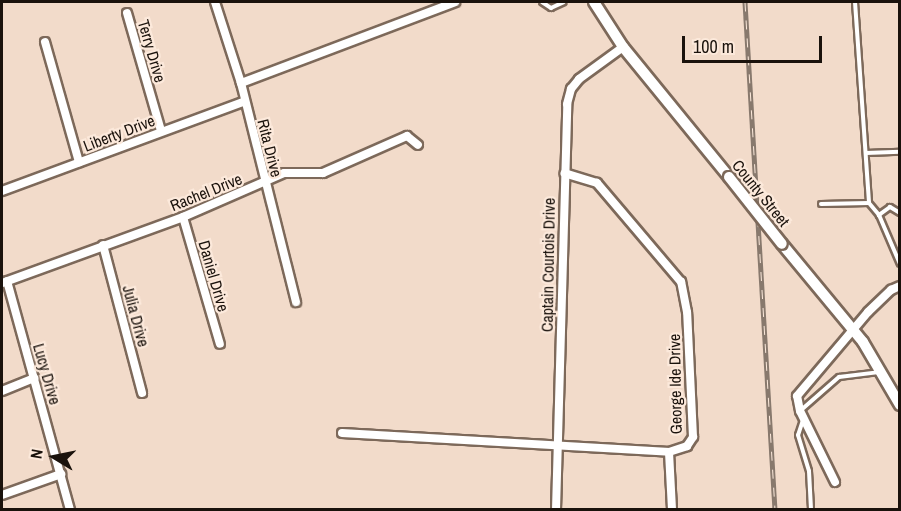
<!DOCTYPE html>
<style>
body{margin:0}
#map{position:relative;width:901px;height:511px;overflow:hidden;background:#f2dbca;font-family:"Archivo Narrow",sans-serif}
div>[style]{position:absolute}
.roads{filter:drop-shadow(2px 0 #7d695a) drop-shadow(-2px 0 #7d695a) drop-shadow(0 2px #7d695a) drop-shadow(0 -2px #7d695a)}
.lane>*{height:4px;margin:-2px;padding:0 2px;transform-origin:2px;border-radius:2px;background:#fff}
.street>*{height:8px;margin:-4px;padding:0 4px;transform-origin:4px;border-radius:4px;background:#fff}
.secondary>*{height:10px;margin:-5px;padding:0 5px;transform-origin:5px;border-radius:5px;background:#fff}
.rail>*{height:5px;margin-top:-2.5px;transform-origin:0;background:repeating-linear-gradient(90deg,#fce9db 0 9px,#88796d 0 18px);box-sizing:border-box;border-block:2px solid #88796d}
.bridges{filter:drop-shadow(2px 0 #7d695a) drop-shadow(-2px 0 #7d695a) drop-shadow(0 2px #7d695a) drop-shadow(0 -2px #7d695a)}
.secondary-bridge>*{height:10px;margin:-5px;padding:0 5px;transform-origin:5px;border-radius:5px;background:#fff}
span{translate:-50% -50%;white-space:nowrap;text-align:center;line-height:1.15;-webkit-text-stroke:4.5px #fce9db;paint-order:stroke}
.street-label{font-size:16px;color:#1a120c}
.frame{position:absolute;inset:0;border:3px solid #1a120c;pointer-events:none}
.north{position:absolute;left:24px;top:427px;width:60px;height:60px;-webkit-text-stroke:4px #fce9db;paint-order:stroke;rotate:280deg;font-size:16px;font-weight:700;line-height:24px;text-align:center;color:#1a120c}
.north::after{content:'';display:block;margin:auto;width:21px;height:27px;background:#1a120c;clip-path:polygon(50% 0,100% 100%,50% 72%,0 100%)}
.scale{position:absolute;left:682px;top:36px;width:140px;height:27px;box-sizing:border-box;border:3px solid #1a120c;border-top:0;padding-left:8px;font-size:18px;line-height:21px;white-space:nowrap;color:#1a120c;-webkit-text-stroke:4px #fce9db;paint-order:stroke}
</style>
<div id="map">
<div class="roads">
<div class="lane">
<div style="left:542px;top:2px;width:11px;rotate:34deg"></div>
<div style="left:551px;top:8px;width:14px;rotate:-25deg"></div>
<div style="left:855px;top:2px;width:201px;rotate:86deg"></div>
<div style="left:866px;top:153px;width:34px;rotate:-2deg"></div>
<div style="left:821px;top:204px;width:48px;rotate:-1.2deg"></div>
<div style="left:869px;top:203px;width:16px;rotate:50deg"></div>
<div style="left:900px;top:213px;width:12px;rotate:-149deg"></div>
<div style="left:890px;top:207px;width:14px;rotate:144deg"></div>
<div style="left:879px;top:215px;width:53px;rotate:66.8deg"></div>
<div style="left:800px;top:411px;width:52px;rotate:-41.1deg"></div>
<div style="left:839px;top:377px;width:38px;rotate:-7deg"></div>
<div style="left:803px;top:420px;width:16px;rotate:108deg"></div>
<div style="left:798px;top:435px;width:38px;rotate:73deg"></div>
<div style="left:809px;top:471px;width:39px;rotate:87deg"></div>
</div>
<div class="street">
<div style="left:215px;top:2px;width:85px;rotate:72.2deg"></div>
<div style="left:241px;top:83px;width:226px;rotate:75.9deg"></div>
<div style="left:127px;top:13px;width:123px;rotate:73.9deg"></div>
<div style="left:45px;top:42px;width:125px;rotate:74.2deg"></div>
<div style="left:241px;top:83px;width:229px;rotate:-20.7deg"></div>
<div style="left:2px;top:191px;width:259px;rotate:-20.3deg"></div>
<div style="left:183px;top:217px;width:132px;rotate:73.8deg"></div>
<div style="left:103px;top:245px;width:153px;rotate:75.2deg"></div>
<div style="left:7px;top:281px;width:238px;rotate:74.6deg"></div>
<div style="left:2px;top:283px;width:193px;rotate:-20deg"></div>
<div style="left:183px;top:217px;width:110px;rotate:-23.5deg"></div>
<div style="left:284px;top:173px;width:39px"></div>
<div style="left:323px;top:173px;width:92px;rotate:-23.8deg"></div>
<div style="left:407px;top:136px;width:14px;rotate:39deg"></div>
<div style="left:2px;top:391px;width:35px;rotate:-22deg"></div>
<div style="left:342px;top:433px;width:328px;rotate:3.3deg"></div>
<div style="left:669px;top:452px;width:19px;rotate:-18deg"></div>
<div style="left:687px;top:446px;width:11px;rotate:-56deg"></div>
<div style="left:693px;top:437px;width:125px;rotate:-92.7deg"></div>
<div style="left:687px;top:312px;width:31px;rotate:-101deg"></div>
<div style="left:681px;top:282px;width:130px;rotate:-130.3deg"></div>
<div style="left:597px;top:183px;width:34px;rotate:-163deg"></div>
<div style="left:669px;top:452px;width:58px;rotate:87deg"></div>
<div style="left:835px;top:482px;width:79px;rotate:-116.2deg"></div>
<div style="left:800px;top:411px;width:15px;rotate:-101deg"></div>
<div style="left:797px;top:396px;width:110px;rotate:-49.8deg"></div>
<div style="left:868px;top:312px;width:32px;rotate:-44deg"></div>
<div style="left:891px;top:290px;width:10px;rotate:-24deg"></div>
<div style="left:2px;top:495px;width:63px;rotate:-19.6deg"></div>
<div style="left:556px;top:510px;width:406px;rotate:-88.4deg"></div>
<div style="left:567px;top:104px;width:16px;rotate:-75deg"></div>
<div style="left:571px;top:89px;width:13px;rotate:-51deg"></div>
<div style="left:579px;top:79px;width:54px;rotate:-36deg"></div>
</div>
<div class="secondary">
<div style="left:594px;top:2px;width:54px;rotate:57.2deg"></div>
<div style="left:623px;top:47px;width:168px;rotate:50.8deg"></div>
<div style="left:782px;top:244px;width:127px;rotate:50.4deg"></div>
<div style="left:863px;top:342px;width:73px;rotate:59.6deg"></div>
</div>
</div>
<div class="rail">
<div style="left:745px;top:2px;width:509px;rotate:86.62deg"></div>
</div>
<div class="bridges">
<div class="secondary-bridge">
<div style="left:729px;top:177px;width:85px;rotate:51.7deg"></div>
</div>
</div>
<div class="street-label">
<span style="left:152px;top:51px;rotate:74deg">Terry Drive</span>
<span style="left:119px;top:133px;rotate:-21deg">Liberty Drive</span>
<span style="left:270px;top:148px;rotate:76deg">Rita Drive</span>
<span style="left:206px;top:192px;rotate:-22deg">Rachel Drive</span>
<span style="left:761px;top:193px;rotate:51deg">County Street</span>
<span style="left:548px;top:265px;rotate:-89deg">Captain Courtois Drive</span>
<span style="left:214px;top:276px;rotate:74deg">Daniel Drive</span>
<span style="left:136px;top:316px;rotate:75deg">Julia Drive</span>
<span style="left:47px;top:374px;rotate:74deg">Lucy Drive</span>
<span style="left:675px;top:384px;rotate:-91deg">George Ide Drive</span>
</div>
<div class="frame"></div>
<div class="north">N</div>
<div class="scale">100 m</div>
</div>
